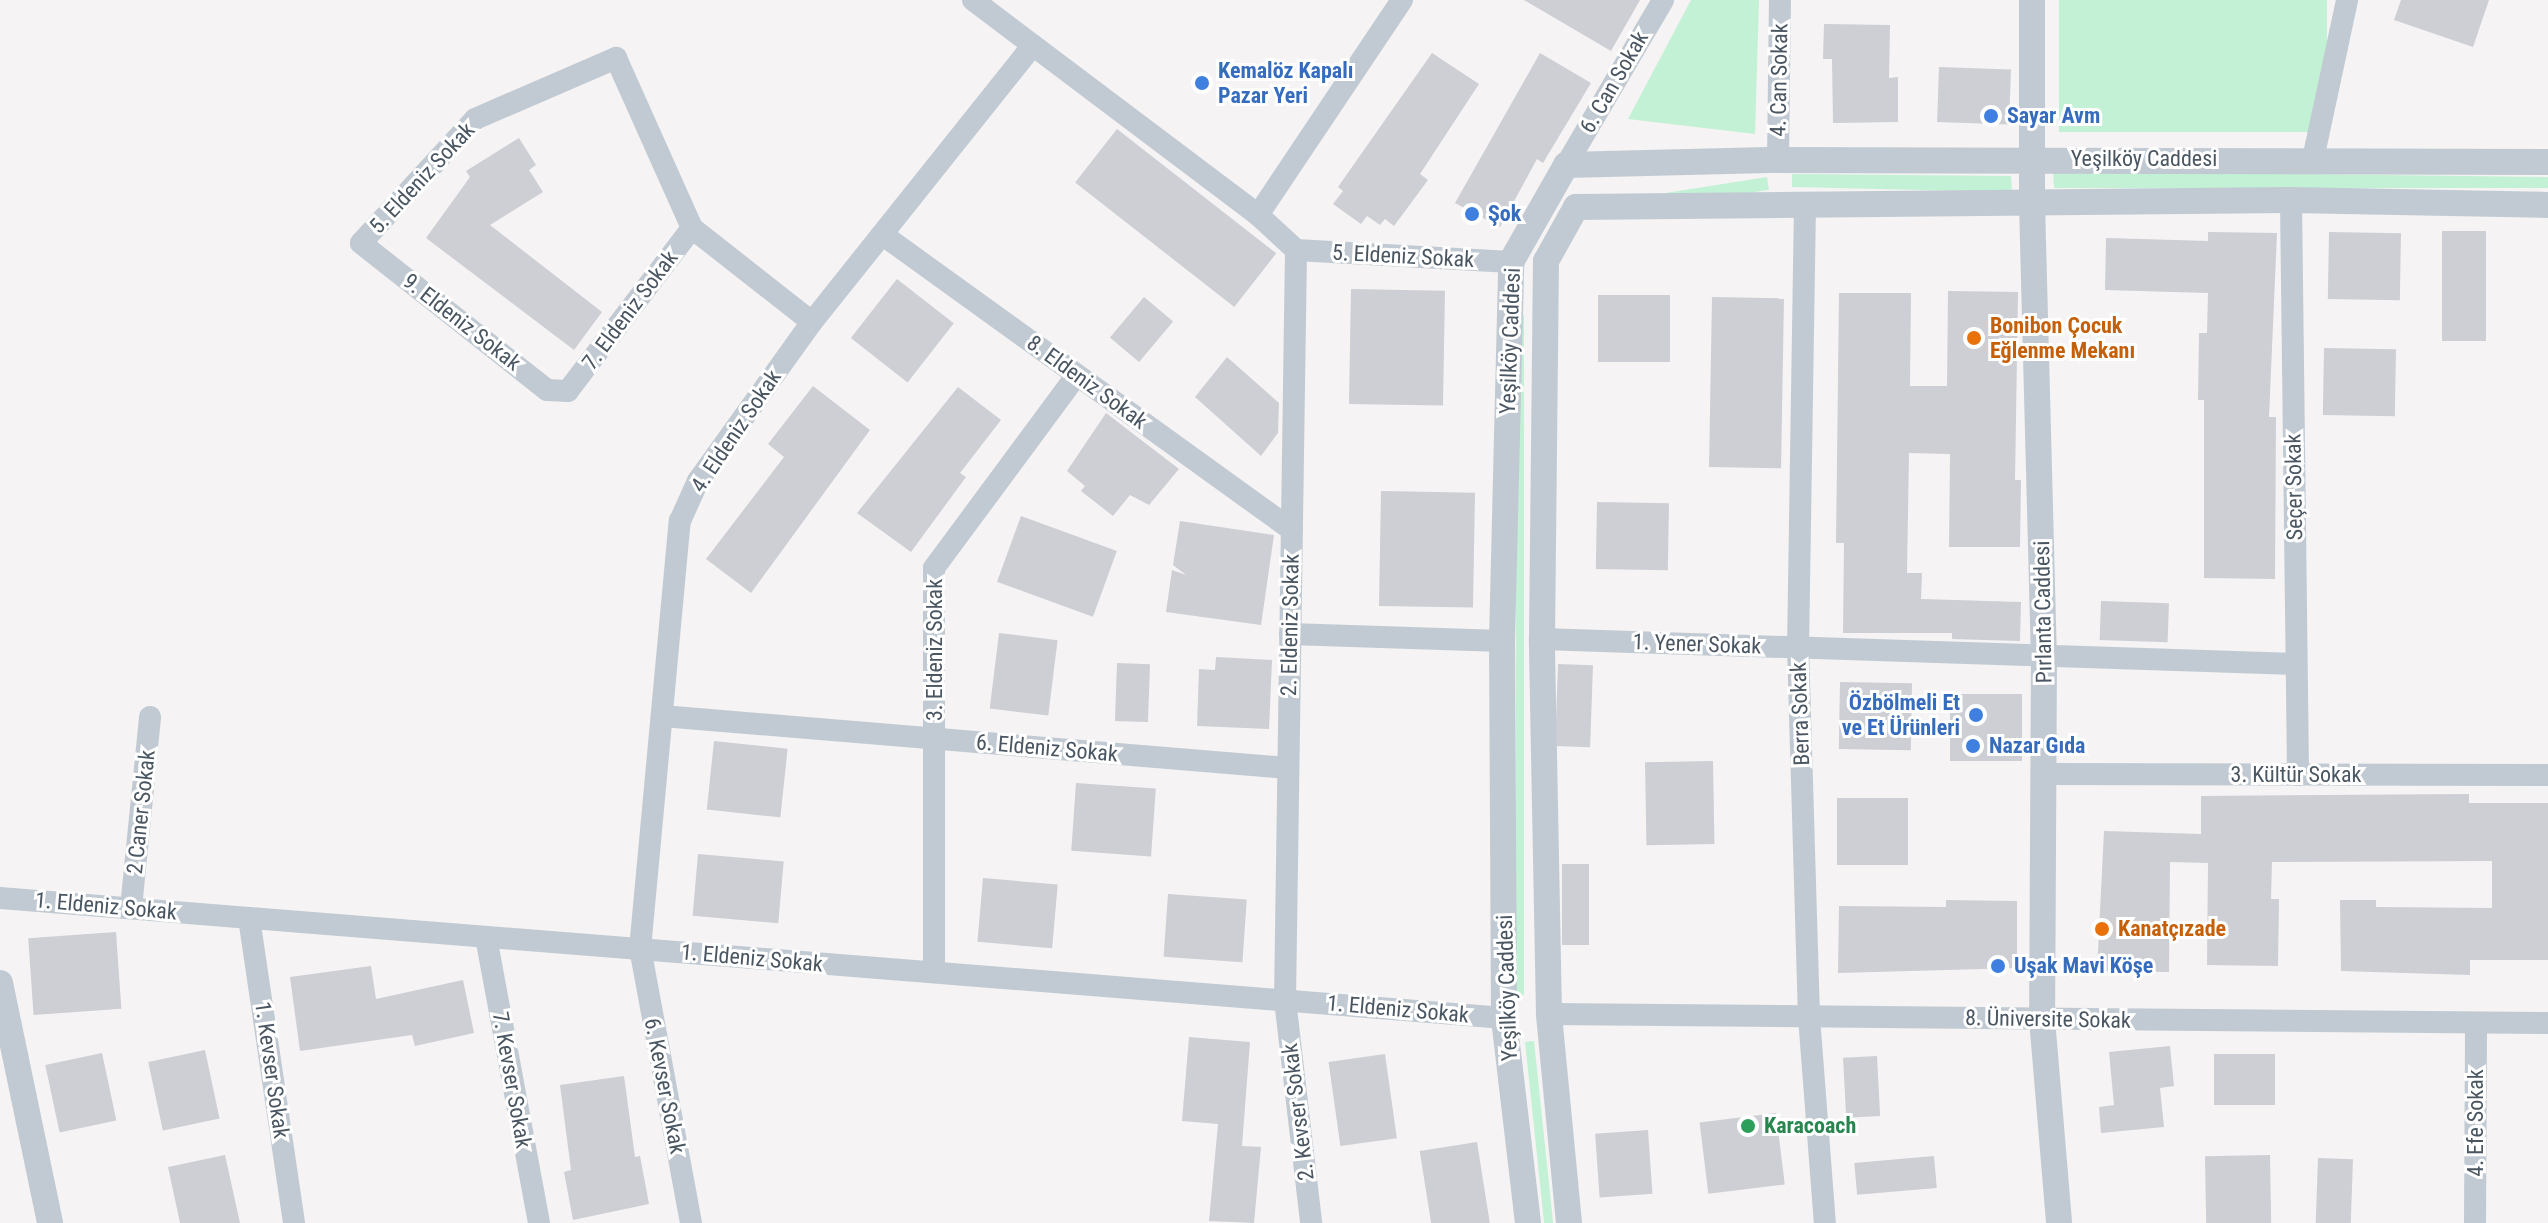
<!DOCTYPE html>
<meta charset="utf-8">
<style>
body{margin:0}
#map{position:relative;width:2548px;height:1223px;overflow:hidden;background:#f5f3f3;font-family:"Roboto Condensed",sans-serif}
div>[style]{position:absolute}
.green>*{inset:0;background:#c3f1d5;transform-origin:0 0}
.building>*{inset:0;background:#cdcfd5;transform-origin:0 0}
.minor>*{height:22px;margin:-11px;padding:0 11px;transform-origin:11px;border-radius:11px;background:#c1cad2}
.tertiary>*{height:26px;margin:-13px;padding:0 13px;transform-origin:13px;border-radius:13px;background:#c1cad2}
.dots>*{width:22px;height:22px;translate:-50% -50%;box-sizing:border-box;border:4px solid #fff;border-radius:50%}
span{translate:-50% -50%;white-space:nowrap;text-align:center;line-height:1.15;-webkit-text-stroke:6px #fff;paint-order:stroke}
.shop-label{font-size:22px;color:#366cbe;font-weight:700}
.left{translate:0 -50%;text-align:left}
.right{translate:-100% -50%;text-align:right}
.street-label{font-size:22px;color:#4a5661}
.food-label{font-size:22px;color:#c56008;font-weight:700}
.leisure-label{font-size:22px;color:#27864d;font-weight:700}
</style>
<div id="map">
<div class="green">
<div style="clip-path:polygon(1691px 0,1759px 0,1755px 134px,1628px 119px)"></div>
<div style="left:2059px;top:0;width:268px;height:132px"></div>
<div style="clip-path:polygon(2053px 171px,2548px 177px,2548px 188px,2054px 188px)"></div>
<div style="clip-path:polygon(1792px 174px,2011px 176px,2012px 192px,1792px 187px)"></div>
<div style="left:1767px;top:177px;width:13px;height:186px;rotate:81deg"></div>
<div style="left:1524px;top:315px;width:680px;height:8px;rotate:90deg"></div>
<div style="left:1534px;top:1041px;width:183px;height:9px;rotate:84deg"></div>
</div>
<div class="building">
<div style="clip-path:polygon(1524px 0,1640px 0,1611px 51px)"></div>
<div style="clip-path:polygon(2401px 0,2489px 0,2473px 47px,2394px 20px)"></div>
<div style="clip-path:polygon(1824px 24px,1890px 25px,1889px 78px,1898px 77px,1898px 122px,1833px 123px,1832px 59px,1823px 59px)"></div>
<div style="clip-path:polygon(1432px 53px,1479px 84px,1420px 174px,1428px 180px,1394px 226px,1385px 219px,1380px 225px,1367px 216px,1361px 224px,1333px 204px,1343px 191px,1338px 187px)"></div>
<div style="clip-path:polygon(1540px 53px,1591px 83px,1543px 163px,1537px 159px,1500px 227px,1455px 203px)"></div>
<div style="left:1939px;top:67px;width:72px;height:55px;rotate:2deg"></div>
<div style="left:1117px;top:129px;width:202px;height:68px;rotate:38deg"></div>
<div style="clip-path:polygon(519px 138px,536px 165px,529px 170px,543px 192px,490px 225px,602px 312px,574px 350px,426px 238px,470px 177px,466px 171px)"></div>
<div style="left:2442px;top:231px;width:44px;height:110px"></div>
<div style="clip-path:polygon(2208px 232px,2277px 233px,2269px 417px,2276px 417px,2275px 579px,2204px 578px,2204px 400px,2198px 400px,2199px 333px,2207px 333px,2208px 293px,2105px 290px,2106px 238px,2208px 241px)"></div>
<div style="left:2329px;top:232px;width:72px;height:67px;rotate:1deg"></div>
<div style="left:897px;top:279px;width:72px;height:75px;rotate:38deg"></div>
<div style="left:1351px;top:289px;width:94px;height:115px;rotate:1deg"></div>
<div style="clip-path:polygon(1948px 291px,2018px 292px,2015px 480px,2021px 480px,2020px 547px,1949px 547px,1950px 454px,1909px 453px,1907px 573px,1922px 573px,1921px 599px,2021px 602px,2020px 641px,1952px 639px,1952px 633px,1843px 633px,1844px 543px,1836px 543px,1839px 293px,1911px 293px,1910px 386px,1947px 386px)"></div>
<div style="left:1598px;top:295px;width:72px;height:67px"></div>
<div style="left:1144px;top:297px;width:38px;height:53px;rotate:40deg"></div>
<div style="left:1712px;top:297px;width:72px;height:170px;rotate:1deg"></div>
<div style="left:2324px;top:348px;width:72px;height:67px;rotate:1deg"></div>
<div style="clip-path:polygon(1227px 357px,1279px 403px,1278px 433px,1261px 456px,1195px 397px)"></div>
<div style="clip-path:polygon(813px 386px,870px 430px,751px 593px,706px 559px,784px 457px,768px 444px)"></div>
<div style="clip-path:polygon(958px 387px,1001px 420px,960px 473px,966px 477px,911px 552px,857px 513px)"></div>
<div style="clip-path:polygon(1106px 413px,1179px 469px,1149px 505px,1130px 495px,1113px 516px,1081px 491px,1085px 486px,1067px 471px)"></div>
<div style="left:1381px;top:491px;width:94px;height:115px;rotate:1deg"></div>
<div style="left:1597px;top:502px;width:72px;height:67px;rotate:1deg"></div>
<div style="left:1021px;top:516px;width:102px;height:70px;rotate:20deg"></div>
<div style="clip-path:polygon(1180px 521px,1274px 535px,1261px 625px,1166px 612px,1172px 570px,1186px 575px,1173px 565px)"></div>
<div style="left:2101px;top:601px;width:68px;height:39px;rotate:2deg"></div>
<div style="left:999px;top:633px;width:59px;height:76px;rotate:7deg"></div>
<div style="clip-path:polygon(1216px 657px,1272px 660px,1269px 729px,1197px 726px,1199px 669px,1215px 670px)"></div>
<div style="left:1117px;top:663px;width:33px;height:58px;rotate:2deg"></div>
<div style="left:1558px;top:664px;width:35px;height:82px;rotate:2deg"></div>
<div style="left:1840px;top:682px;width:72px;height:67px;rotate:1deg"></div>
<div style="left:1950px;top:694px;width:72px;height:67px"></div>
<div style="left:714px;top:741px;width:74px;height:69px;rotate:6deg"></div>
<div style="left:1713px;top:761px;width:83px;height:68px;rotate:89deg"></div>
<div style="left:1076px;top:783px;width:80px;height:68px;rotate:4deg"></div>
<div style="clip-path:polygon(2469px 794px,2469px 803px,2548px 803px,2548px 960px,2470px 960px,2470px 975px,2341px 971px,2340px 900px,2376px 900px,2376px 907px,2492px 908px,2492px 861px,2272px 862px,2271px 899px,2279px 899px,2278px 966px,2207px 965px,2208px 863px,2170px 862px,2169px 972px,2097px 971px,2104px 831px,2201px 834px,2201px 796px)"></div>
<div style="left:1837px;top:798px;width:71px;height:67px"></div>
<div style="left:698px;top:854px;width:86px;height:62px;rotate:5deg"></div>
<div style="left:1562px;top:864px;width:27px;height:81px"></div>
<div style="left:983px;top:878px;width:75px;height:64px;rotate:5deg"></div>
<div style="left:1168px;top:894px;width:79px;height:63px;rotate:4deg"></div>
<div style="clip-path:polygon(1946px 900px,2017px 901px,2017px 968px,1838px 973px,1839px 906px,1946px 907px)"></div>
<div style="left:116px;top:932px;width:77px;height:88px;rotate:86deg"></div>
<div style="clip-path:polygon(371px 966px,376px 999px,463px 980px,474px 1033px,415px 1046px,412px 1035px,300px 1051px,290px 977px)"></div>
<div style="clip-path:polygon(1189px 1037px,1250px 1042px,1242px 1146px,1261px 1147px,1254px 1223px,1209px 1221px,1218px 1124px,1182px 1121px)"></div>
<div style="clip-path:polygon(2170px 1046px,2174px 1086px,2160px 1088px,2164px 1127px,2101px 1133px,2099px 1107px,2114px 1105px,2109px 1052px)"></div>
<div style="left:205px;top:1050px;width:70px;height:58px;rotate:78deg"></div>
<div style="left:102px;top:1053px;width:69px;height:58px;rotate:78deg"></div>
<div style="left:1385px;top:1054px;width:85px;height:57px;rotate:82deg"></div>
<div style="left:2214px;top:1054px;width:61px;height:51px"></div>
<div style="left:1877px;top:1056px;width:60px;height:34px;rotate:87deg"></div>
<div style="clip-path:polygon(624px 1076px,635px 1157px,640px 1156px,649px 1204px,573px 1220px,564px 1172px,571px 1170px,560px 1085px)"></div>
<div style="left:1776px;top:1113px;width:72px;height:77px;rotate:83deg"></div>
<div style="left:1648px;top:1130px;width:64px;height:53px;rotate:86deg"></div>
<div style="left:1477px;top:1142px;width:82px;height:58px;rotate:81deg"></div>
<div style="clip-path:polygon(225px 1155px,240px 1223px,180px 1223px,168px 1167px)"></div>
<div style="left:2270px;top:1155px;width:68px;height:65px;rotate:89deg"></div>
<div style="left:1934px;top:1156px;width:32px;height:80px;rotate:85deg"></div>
<div style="left:2318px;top:1158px;width:35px;height:65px;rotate:2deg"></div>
</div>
<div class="minor">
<div style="left:973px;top:0;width:357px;rotate:37deg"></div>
<div style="left:1258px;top:215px;width:52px;rotate:42.6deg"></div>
<div style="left:2313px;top:159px;width:163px;rotate:-77.9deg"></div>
<div style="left:1778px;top:160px;width:160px;rotate:-89.3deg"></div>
<div style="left:1566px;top:165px;width:191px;rotate:-59.5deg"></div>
<div style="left:2291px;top:200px;width:575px;rotate:89.3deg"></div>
<div style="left:1805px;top:204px;width:443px;rotate:90.9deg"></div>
<div style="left:1798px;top:647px;width:370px;rotate:88.3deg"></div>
<div style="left:1809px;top:1017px;width:207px;rotate:85.6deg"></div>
<div style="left:1258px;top:215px;width:259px;rotate:-56.2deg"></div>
<div style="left:692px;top:228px;width:205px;rotate:127.3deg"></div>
<div style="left:568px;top:391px;width:21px;rotate:-177deg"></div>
<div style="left:547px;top:390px;width:237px;rotate:-141.7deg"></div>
<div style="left:361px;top:243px;width:168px;rotate:-47.4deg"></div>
<div style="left:475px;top:119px;width:154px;rotate:-23.4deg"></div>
<div style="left:616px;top:58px;width:186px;rotate:65.9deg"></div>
<div style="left:692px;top:228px;width:152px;rotate:38.1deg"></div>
<div style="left:883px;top:235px;width:504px;rotate:35.8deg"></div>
<div style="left:1296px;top:250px;width:750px;rotate:90.84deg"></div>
<div style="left:1285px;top:1000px;width:225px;rotate:83.3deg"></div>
<div style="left:1296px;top:250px;width:215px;rotate:3.2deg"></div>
<div style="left:1290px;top:634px;width:212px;rotate:1.9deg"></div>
<div style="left:1542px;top:639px;width:754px;rotate:1.9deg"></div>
<div style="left:662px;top:716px;width:628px;rotate:4.75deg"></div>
<div style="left:2044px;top:774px;width:504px;rotate:0.11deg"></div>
<div style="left:0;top:898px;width:1509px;rotate:4.56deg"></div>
<div style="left:131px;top:908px;width:192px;rotate:-84.3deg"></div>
<div style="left:249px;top:918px;width:308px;rotate:81.6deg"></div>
<div style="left:486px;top:937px;width:291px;rotate:79.5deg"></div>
<div style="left:934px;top:972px;width:404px;rotate:-90deg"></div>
<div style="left:934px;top:568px;width:240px;rotate:-53.5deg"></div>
<div style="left:1549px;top:1014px;width:999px;rotate:0.52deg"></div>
<div style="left:691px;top:1223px;width:279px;rotate:-100.5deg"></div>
<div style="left:640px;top:949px;width:430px;rotate:-84.7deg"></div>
<div style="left:680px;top:521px;width:44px;rotate:-65.8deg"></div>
<div style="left:698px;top:481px;width:196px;rotate:-54.4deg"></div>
<div style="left:812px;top:322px;width:354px;rotate:-51.4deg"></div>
<div style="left:2475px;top:1223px;width:200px;rotate:-89.7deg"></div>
</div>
<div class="tertiary">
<div style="left:2032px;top:0;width:203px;rotate:90deg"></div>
<div style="left:2032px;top:203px;width:452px;rotate:88.5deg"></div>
<div style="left:2044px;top:655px;width:364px;rotate:90.3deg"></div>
<div style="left:2042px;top:1019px;width:205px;rotate:85.2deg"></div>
<div style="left:0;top:983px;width:245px;rotate:78.2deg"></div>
<div style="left:1528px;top:1223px;width:206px;rotate:-96.7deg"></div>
<div style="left:1504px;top:1018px;width:377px;rotate:-90.3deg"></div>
<div style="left:1502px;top:641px;width:379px;rotate:-88.6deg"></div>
<div style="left:1511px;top:262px;width:112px;rotate:-60.4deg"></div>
<div style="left:1566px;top:165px;width:212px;rotate:-1.4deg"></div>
<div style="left:1778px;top:160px;width:770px;rotate:0.15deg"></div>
<div style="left:1569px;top:1223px;width:210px;rotate:-95.5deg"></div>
<div style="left:1549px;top:1014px;width:375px;rotate:-91.1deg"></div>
<div style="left:1542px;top:639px;width:378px;rotate:-89.4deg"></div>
<div style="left:1546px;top:261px;width:62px;rotate:-60.9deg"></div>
<div style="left:1576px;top:207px;width:715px;rotate:-0.56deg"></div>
<div style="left:2291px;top:200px;width:257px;rotate:1.1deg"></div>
</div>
<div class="dots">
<div style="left:1202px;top:83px;background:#3f7fe0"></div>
<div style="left:1991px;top:116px;background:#3f7fe0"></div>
<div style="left:1472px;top:214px;background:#3f7fe0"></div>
<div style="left:1974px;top:338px;background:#e8710a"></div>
<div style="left:1976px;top:715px;background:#3f7fe0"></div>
<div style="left:1973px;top:746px;background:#3f7fe0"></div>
<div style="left:2102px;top:929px;background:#e8710a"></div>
<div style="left:1998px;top:966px;background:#3f7fe0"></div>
<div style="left:1748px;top:1126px;background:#2e9e5b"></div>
</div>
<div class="shop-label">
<span class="left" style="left:1218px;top:83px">Kemalöz Kapalı<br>Pazar Yeri</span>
<span class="left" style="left:2007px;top:116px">Sayar Avm</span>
<span class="left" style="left:1488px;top:214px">Şok</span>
<span class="right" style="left:1960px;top:715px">Özbölmeli Et<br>ve Et Ürünleri</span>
<span class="left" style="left:1989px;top:746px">Nazar Gıda</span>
<span class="left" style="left:2014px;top:966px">Uşak Mavi Köşe</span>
</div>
<div class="street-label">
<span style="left:1779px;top:80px;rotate:-89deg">4. Can Sokak</span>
<span style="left:1614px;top:82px;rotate:-60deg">6. Can Sokak</span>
<span style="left:2144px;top:159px">Yeşilköy Caddesi</span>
<span style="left:422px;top:178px;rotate:-47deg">5. Eldeniz Sokak</span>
<span style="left:1403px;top:256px;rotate:3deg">5. Eldeniz Sokak</span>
<span style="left:630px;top:310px;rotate:-53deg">7. Eldeniz Sokak</span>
<span style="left:462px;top:322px;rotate:38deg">9. Eldeniz Sokak</span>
<span style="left:1510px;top:341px;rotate:-88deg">Yeşilköy Caddesi</span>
<span style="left:1087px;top:382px;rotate:36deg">8. Eldeniz Sokak</span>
<span style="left:736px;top:431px;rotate:-56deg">4. Eldeniz Sokak</span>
<span style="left:2294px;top:487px;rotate:-91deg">Seçer Sokak</span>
<span style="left:2043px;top:612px;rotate:-91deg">Pırlanta Caddesi</span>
<span style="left:1290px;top:625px;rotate:-89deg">2. Eldeniz Sokak</span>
<span style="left:1697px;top:644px;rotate:2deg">1. Yener Sokak</span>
<span style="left:935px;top:650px;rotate:-90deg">3. Eldeniz Sokak</span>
<span style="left:1800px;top:714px;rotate:-92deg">Berra Sokak</span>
<span style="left:1047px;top:748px;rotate:5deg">6. Eldeniz Sokak</span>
<span style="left:2296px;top:775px">3. Kültür Sokak</span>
<span style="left:141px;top:812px;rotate:-84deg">2 Caner Sokak</span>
<span style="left:106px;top:906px;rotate:5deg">1. Eldeniz Sokak</span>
<span style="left:752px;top:958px;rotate:5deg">1. Eldeniz Sokak</span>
<span style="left:1507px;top:988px;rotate:-92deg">Yeşilköy Caddesi</span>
<span style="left:1398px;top:1009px;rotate:5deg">1. Eldeniz Sokak</span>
<span style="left:2048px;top:1019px;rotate:1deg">8. Üniversite Sokak</span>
<span style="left:272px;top:1070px;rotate:82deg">1. Kevser Sokak</span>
<span style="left:512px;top:1080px;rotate:80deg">7. Kevser Sokak</span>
<span style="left:665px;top:1086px;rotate:79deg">6. Kevser Sokak</span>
<span style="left:1298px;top:1112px;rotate:-97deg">2. Kevser Sokak</span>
<span style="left:2476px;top:1123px;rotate:-90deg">4. Efe Sokak</span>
</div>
<div class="food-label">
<span class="left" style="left:1990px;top:338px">Bonibon Çocuk<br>Eğlenme Mekanı</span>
<span class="left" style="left:2118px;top:929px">Kanatçızade</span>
</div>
<div class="leisure-label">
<span class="left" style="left:1764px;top:1126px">Karacoach</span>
</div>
</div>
